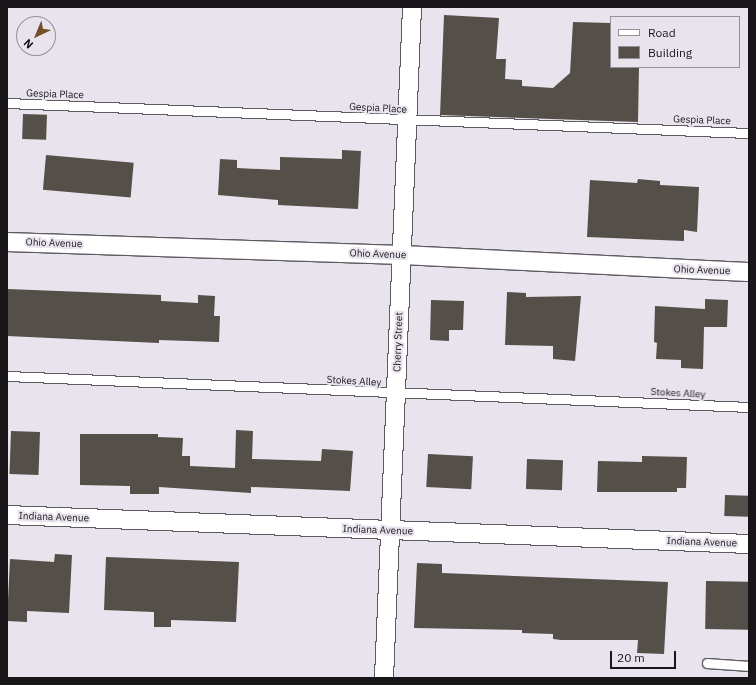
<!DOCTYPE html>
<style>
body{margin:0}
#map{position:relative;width:756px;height:685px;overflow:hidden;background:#e8e3ec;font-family:"IBM Plex Sans",sans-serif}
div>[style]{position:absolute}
.building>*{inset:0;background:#544f48;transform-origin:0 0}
.roads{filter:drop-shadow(1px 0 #5e5a62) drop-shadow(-1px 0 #5e5a62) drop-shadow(0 1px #5e5a62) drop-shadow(0 -1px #5e5a62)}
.lane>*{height:9px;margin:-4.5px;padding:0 4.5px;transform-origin:4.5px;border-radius:4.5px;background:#fff}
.street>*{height:18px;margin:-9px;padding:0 9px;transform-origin:9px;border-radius:9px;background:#fff}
span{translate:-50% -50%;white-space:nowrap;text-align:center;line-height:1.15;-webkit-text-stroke:4px #e8e3ec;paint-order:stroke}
.street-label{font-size:10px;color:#181619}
.frame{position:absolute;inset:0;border:8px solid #181619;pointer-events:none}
.legend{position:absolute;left:610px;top:16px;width:130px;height:52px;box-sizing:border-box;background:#e8e3ec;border:1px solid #959198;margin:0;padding:5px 7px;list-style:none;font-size:12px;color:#181619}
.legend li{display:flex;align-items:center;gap:8px;height:20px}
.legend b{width:20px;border:1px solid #959198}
.north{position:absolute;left:16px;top:16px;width:40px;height:40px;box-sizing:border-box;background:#e8e3ec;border:1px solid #959198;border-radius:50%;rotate:224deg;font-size:11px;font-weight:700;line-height:16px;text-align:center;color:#181619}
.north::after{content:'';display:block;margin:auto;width:14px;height:18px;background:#74502a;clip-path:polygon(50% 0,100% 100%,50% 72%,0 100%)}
.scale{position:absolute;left:610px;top:651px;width:66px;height:18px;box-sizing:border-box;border:2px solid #181619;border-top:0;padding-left:5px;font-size:12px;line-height:14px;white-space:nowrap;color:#181619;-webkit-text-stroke:3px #e8e3ec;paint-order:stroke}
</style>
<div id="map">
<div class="building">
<div style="clip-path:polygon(444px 15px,499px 18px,496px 59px,506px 59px,505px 79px,522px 80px,522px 86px,553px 88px,570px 73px,573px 22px,611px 23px,611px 67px,639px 67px,638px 122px,440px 115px)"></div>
<div style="left:23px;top:114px;width:24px;height:25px;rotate:2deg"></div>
<div style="clip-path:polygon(342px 150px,361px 151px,358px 209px,278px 205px,278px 200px,218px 195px,220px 159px,237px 160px,237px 168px,280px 170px,280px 157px,342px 159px)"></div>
<div style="left:46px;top:155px;width:88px;height:35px;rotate:5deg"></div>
<div style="clip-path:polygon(638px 179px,660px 181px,660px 185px,699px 187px,697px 232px,684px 230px,684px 241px,587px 237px,590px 180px,637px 183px)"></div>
<div style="clip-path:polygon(7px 289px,161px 295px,161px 301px,198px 303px,198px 295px,215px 296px,214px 316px,220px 316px,219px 342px,159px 340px,159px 343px,7px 336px)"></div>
<div style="clip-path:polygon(507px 292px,526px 293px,526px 297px,581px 296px,575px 361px,553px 359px,553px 346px,505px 345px)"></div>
<div style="clip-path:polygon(705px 299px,728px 300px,727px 327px,704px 327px,703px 369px,681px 368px,681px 360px,656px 359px,657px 343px,654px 342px,655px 306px,705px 309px)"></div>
<div style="clip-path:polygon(431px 300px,464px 301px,463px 330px,449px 330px,449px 341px,430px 340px)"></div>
<div style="clip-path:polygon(236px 430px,253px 431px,252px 459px,321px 461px,322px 449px,353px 451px,350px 491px,251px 487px,251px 493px,159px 487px,159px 494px,130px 494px,130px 486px,80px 485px,80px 434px,158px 434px,158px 437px,183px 438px,182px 456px,190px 456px,190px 466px,235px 468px)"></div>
<div style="left:11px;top:431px;width:29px;height:43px;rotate:2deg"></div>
<div style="left:428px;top:454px;width:45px;height:33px;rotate:3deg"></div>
<div style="clip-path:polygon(642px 456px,687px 457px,686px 488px,677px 488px,677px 492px,597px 492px,598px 461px,642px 462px)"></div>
<div style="left:527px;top:459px;width:36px;height:30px;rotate:2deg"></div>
<div style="left:725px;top:495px;width:24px;height:21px;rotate:2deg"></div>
<div style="clip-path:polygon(55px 554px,72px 555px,69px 613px,27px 611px,27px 622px,7px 621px,10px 559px,54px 562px)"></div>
<div style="clip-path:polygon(106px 557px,239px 562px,236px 622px,171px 620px,171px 627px,154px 627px,154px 612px,104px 610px)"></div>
<div style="clip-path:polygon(417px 563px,442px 564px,442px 573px,668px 582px,664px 654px,637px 653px,638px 640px,561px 640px,553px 639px,553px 634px,522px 633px,522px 630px,414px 628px)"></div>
<div style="left:706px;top:581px;width:43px;height:48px;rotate:1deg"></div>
</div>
<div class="roads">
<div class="lane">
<div style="left:7px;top:103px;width:743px;rotate:2.32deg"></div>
<div style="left:7px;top:376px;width:743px;rotate:2.39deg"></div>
<div style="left:707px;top:663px;width:42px;rotate:4.1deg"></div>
</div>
<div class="street">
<div style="left:7px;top:242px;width:394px;rotate:1.9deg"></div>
<div style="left:401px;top:255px;width:348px;rotate:2.8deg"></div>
<div style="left:7px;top:515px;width:743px;rotate:2.24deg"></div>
<div style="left:384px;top:678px;width:672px;rotate:-87.61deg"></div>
</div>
</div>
<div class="street-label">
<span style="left:55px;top:94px;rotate:2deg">Gespia Place</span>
<span style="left:378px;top:108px;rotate:3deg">Gespia Place</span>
<span style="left:702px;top:120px;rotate:2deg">Gespia Place</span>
<span style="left:54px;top:243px;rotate:2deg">Ohio Avenue</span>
<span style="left:378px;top:254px;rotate:2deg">Ohio Avenue</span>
<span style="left:702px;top:270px;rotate:2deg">Ohio Avenue</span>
<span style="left:398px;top:342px;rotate:-88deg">Cherry Street</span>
<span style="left:354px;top:381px;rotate:3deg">Stokes Alley</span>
<span style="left:678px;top:393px;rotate:3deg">Stokes Alley</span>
<span style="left:54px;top:517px;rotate:2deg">Indiana Avenue</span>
<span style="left:378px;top:530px;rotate:2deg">Indiana Avenue</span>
<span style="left:702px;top:542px;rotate:2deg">Indiana Avenue</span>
</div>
<div class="frame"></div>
<ul class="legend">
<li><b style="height:5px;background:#fff"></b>Road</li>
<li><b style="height:11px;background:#544f48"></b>Building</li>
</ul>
<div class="north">N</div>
<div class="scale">20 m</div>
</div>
